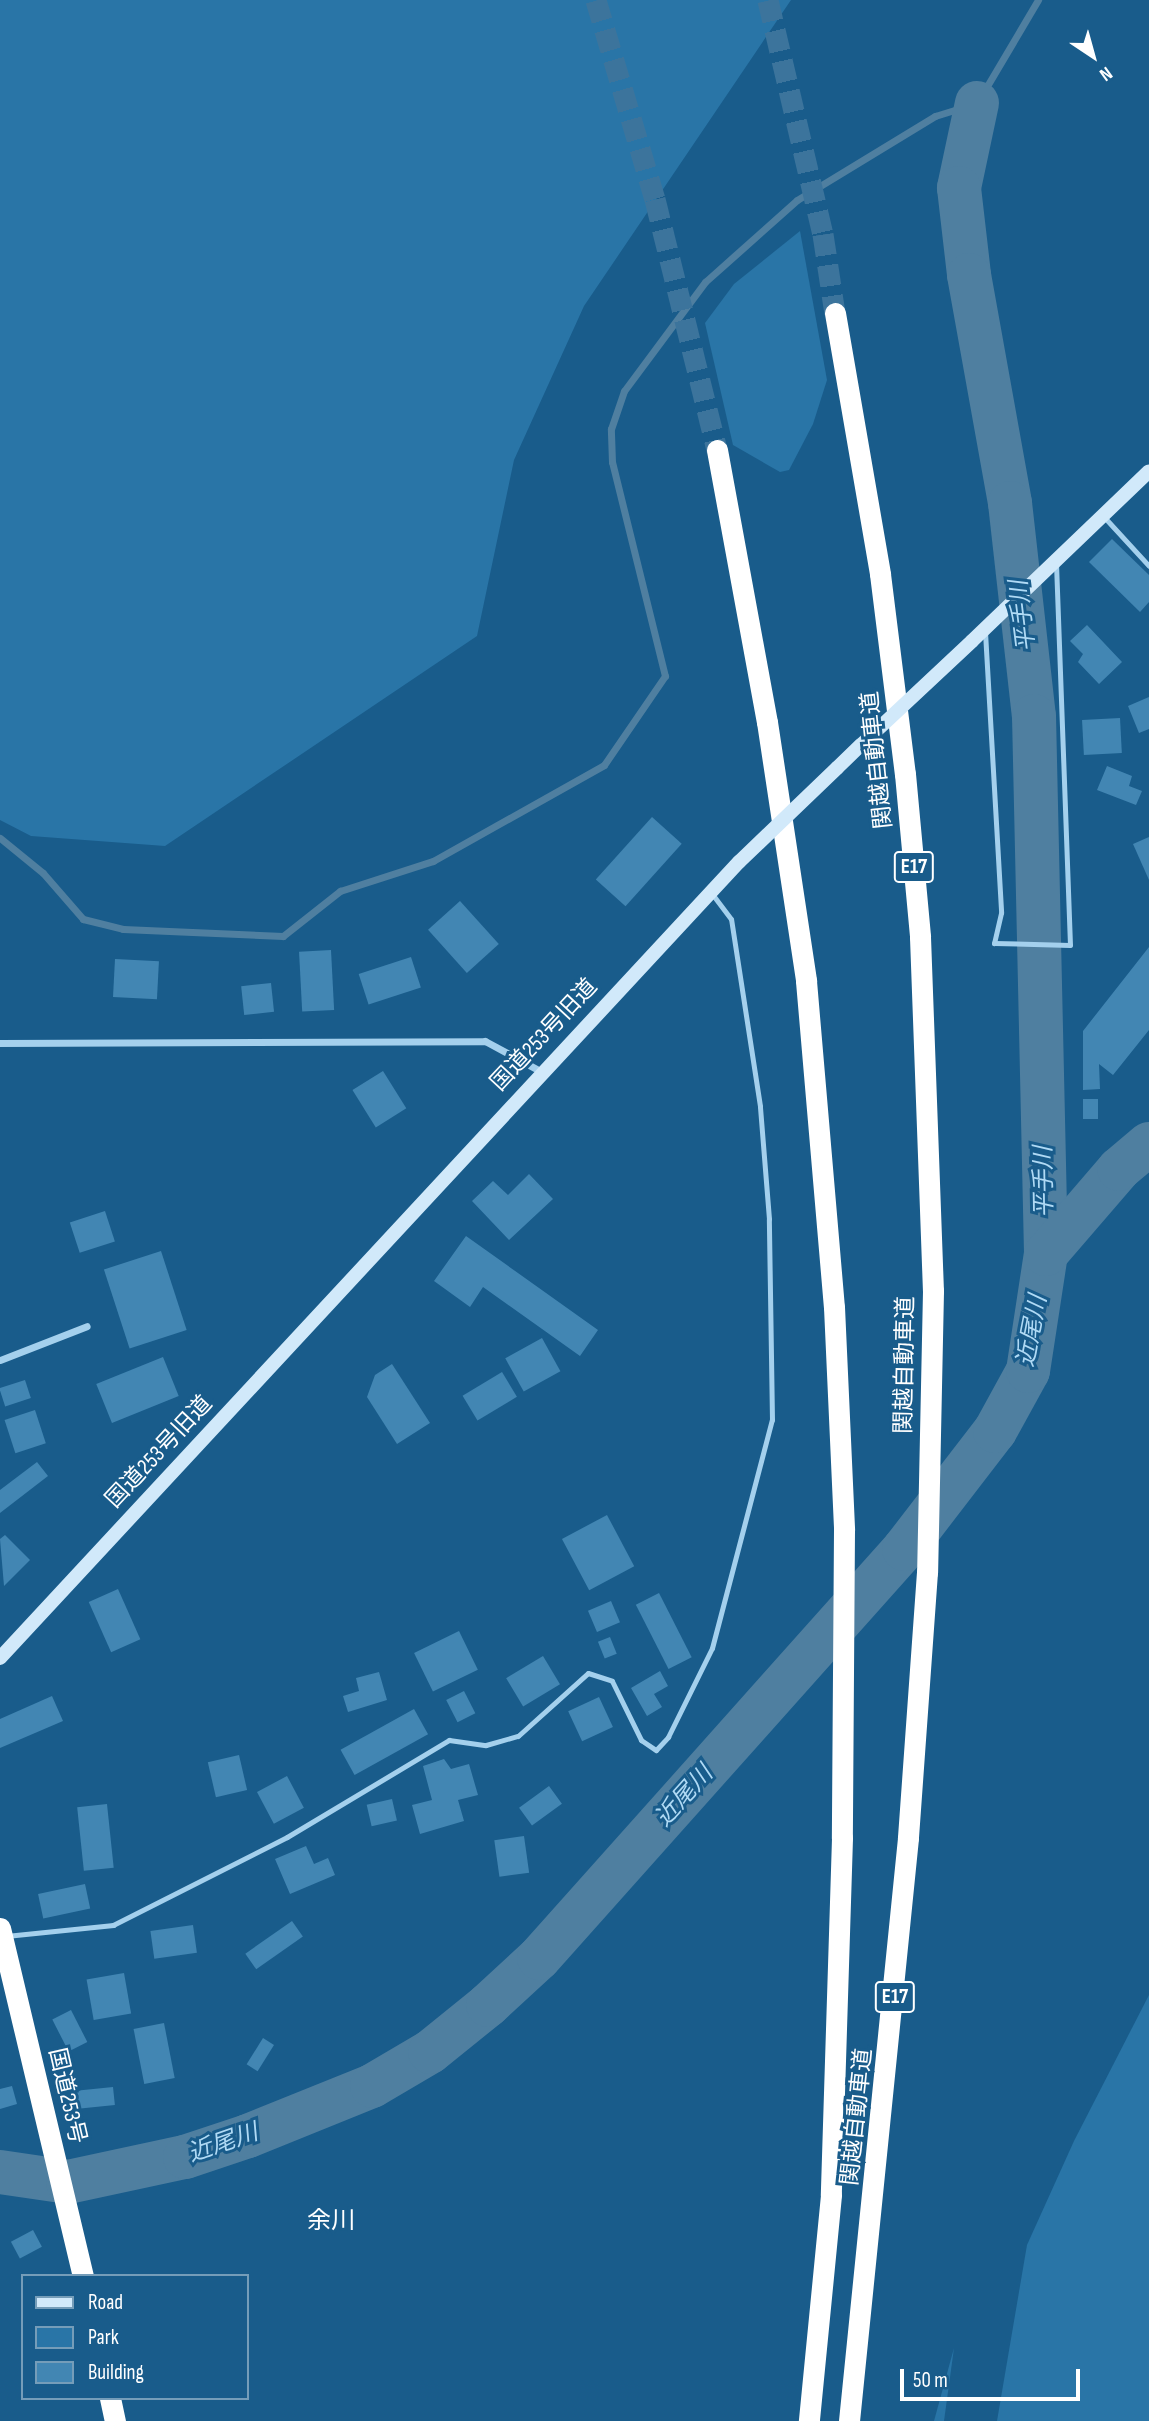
<!DOCTYPE html>
<meta charset="utf-8">
<style>
body{margin:0}
#map{position:relative;width:1149px;height:2421px;overflow:hidden;background:#195c8b;font-family:"Sofia Sans Condensed","Noto Sans JP",sans-serif}
div>[style]{position:absolute}
.green>*{inset:0;background:#2975a7}
.stream>*{height:7px;margin:-3.5px;padding:0 3.5px;transform-origin:3.5px;border-radius:3.5px;background:#4f7fa0}
.river>*{height:44px;margin:-22px;padding:0 22px;transform-origin:22px;border-radius:22px;background:#4f7fa0}
.building>*{inset:0;background:#4286b3;transform-origin:0 0}
.highway-tunnel>*{height:21px;margin-top:-10.5px;transform-origin:0;background:repeating-linear-gradient(90deg,#3c749c 0 21px,transparent 0 31px)}
.lane>*{height:5px;margin:-2.5px;padding:0 2.5px;transform-origin:2.5px;border-radius:2.5px;background:#a4d0ed}
.street>*{height:7px;margin:-3.5px;padding:0 3.5px;transform-origin:3.5px;border-radius:3.5px;background:#a4d0ed}
.secondary>*{height:14px;margin:-7px;padding:0 7px;transform-origin:7px;border-radius:7px;background:#d1e9fa}
.highway>*{height:21px;margin:-10.5px;padding:0 10.5px;transform-origin:10.5px;border-radius:10.5px;background:#fff}
.secondary-bridge>*{height:14px;margin:-7px;padding:0 7px;transform-origin:7px;border-radius:7px;background:#d1e9fa}
span{translate:-50% -50%;white-space:nowrap;text-align:center;line-height:1.15;-webkit-text-stroke:6px #195c8b;paint-order:stroke}
.shield-label span{padding:2px 5px;background:#195c8b;border:2px solid;border-radius:5px;-webkit-text-stroke-width:0}
.shield-label{font-size:21px;color:#fff;font-weight:700}
.street-label{font-size:23px;color:#fff}
.water-label{font-size:24px;color:#b0daf5;font-style:italic}
.neighbourhood-label{font-size:24px;color:#fff}
.legend{position:absolute;left:21px;top:2274px;width:228px;height:126px;box-sizing:border-box;background:#195c8b;border:2px solid #759db9;margin:0;padding:9px 12px;list-style:none;font-size:21px;color:#fff}
.legend li{display:flex;align-items:center;gap:14px;height:35px}
.legend b{width:35px;border:2px solid #759db9}
.north{position:absolute;left:1058px;top:21px;width:70px;height:70px;-webkit-text-stroke:5px #195c8b;paint-order:stroke;rotate:144deg;font-size:19px;font-weight:700;line-height:28px;text-align:center;color:#fff}
.north::after{content:'';display:block;margin:auto;width:24px;height:32px;background:#fff;clip-path:polygon(50% 0,100% 100%,50% 72%,0 100%)}
.scale{position:absolute;left:900px;top:2369px;width:180px;height:32px;box-sizing:border-box;border:4px solid #fff;border-top:0;padding-left:9px;font-size:21px;line-height:24px;white-space:nowrap;color:#fff;-webkit-text-stroke:5px #195c8b;paint-order:stroke}
</style>
<div id="map">
<div class="green">
<div style="clip-path:polygon(0 0,791px 0,584px 306px,514px 460px,477px 636px,165px 846px,31px 836px,0 820px)"></div>
<div style="clip-path:polygon(800px 231px,827px 380px,813px 424px,789px 470px,780px 472px,733px 445px,705px 323px,734px 284px)"></div>
<div style="clip-path:polygon(1149px 1995px,1149px 2421px,997px 2421px,1027px 2245px,1074px 2141px)"></div>
<div style="clip-path:polygon(954px 2348px,944px 2421px,934px 2421px)"></div>
</div>
<div class="stream">
<div style="left:0;top:838px;width:55px;rotate:39.1deg"></div>
<div style="left:43px;top:873px;width:61px;rotate:49deg"></div>
<div style="left:83px;top:919px;width:41px;rotate:14deg"></div>
<div style="left:123px;top:929px;width:160px;rotate:2.5deg"></div>
<div style="left:283px;top:936px;width:73px;rotate:-38.3deg"></div>
<div style="left:340px;top:891px;width:98px;rotate:-17.9deg"></div>
<div style="left:433px;top:861px;width:196px;rotate:-29.3deg"></div>
<div style="left:604px;top:765px;width:108px;rotate:-55.6deg"></div>
<div style="left:665px;top:676px;width:220px;rotate:-103.9deg"></div>
<div style="left:612px;top:462px;width:33px;rotate:-92deg"></div>
<div style="left:611px;top:429px;width:40px;rotate:-71.1deg"></div>
<div style="left:624px;top:391px;width:136px;rotate:-53.4deg"></div>
<div style="left:705px;top:282px;width:123px;rotate:-41.7deg"></div>
<div style="left:797px;top:200px;width:162px;rotate:-31.3deg"></div>
<div style="left:935px;top:116px;width:44px;rotate:-17.2deg"></div>
<div style="left:977px;top:103px;width:120px;rotate:-59.4deg"></div>
</div>
<div class="river">
<div style="left:977px;top:103px;width:87px;rotate:102deg"></div>
<div style="left:959px;top:188px;width:88px;rotate:83.4deg"></div>
<div style="left:969px;top:275px;width:232px;rotate:79.8deg"></div>
<div style="left:1010px;top:503px;width:214px;rotate:83.6deg"></div>
<div style="left:1034px;top:716px;width:538px;rotate:88.72deg"></div>
<div style="left:0;top:2172px;width:69px;rotate:8.4deg"></div>
<div style="left:68px;top:2182px;width:120px;rotate:-12.1deg"></div>
<div style="left:185px;top:2157px;width:66px;rotate:-18.4deg"></div>
<div style="left:248px;top:2136px;width:134px;rotate:-22deg"></div>
<div style="left:372px;top:2086px;width:67px;rotate:-30.4deg"></div>
<div style="left:430px;top:2052px;width:75px;rotate:-39deg"></div>
<div style="left:488px;top:2005px;width:69px;rotate:-42.7deg"></div>
<div style="left:539px;top:1958px;width:548px;rotate:-48.25deg"></div>
<div style="left:904px;top:1549px;width:149px;rotate:-52.4deg"></div>
<div style="left:995px;top:1431px;width:68px;rotate:-61.2deg"></div>
<div style="left:1028px;top:1371px;width:118px;rotate:-81.3deg"></div>
<div style="left:1046px;top:1254px;width:112px;rotate:-49.3deg"></div>
<div style="left:1119px;top:1169px;width:39px;rotate:-40deg"></div>
</div>
<div class="building">
<div style="clip-path:polygon(1112px 539px,1149px 575px,1149px 602px,1140px 612px,1089px 562px)"></div>
<div style="clip-path:polygon(1087px 625px,1122px 662px,1099px 684px,1078px 662px,1083px 654px,1070px 641px)"></div>
<div style="clip-path:polygon(1149px 697px,1149px 729px,1139px 733px,1128px 706px)"></div>
<div style="left:1120px;top:718px;width:35px;height:38px;rotate:87deg"></div>
<div style="clip-path:polygon(1107px 766px,1132px 776px,1129px 786px,1142px 791px,1136px 805px,1097px 790px)"></div>
<div style="left:652px;top:817px;width:40px;height:84px;rotate:42deg"></div>
<div style="clip-path:polygon(1149px 837px,1149px 880px,1133px 844px)"></div>
<div style="left:460px;top:901px;width:58px;height:43px;rotate:48deg"></div>
<div style="clip-path:polygon(1149px 947px,1149px 1030px,1113px 1075px,1099px 1064px,1100px 1089px,1083px 1090px,1083px 1031px)"></div>
<div style="left:331px;top:950px;width:60px;height:32px;rotate:87deg"></div>
<div style="left:411px;top:957px;width:32px;height:55px;rotate:72deg"></div>
<div style="left:115px;top:959px;width:44px;height:38px;rotate:3deg"></div>
<div style="left:271px;top:983px;width:29px;height:30px;rotate:84deg"></div>
<div style="left:383px;top:1071px;width:44px;height:36px;rotate:58deg"></div>
<div style="left:1083px;top:1099px;width:15px;height:20px"></div>
<div style="clip-path:polygon(529px 1174px,553px 1199px,509px 1240px,472px 1201px,493px 1181px,508px 1195px)"></div>
<div style="left:105px;top:1211px;width:32px;height:37px;rotate:72deg"></div>
<div style="clip-path:polygon(466px 1236px,598px 1330px,580px 1356px,483px 1287px,470px 1307px,434px 1281px)"></div>
<div style="left:161px;top:1251px;width:83px;height:60px;rotate:72deg"></div>
<div style="left:542px;top:1338px;width:38px;height:42px;rotate:61deg"></div>
<div style="left:163px;top:1357px;width:42px;height:72px;rotate:68deg"></div>
<div style="clip-path:polygon(392px 1364px,430px 1423px,397px 1444px,367px 1397px,375px 1375px)"></div>
<div style="left:502px;top:1372px;width:29px;height:46px;rotate:59deg"></div>
<div style="left:25px;top:1380px;width:19px;height:27px;rotate:72deg"></div>
<div style="left:35px;top:1410px;width:35px;height:32px;rotate:72deg"></div>
<div style="clip-path:polygon(37px 1462px,48px 1476px,0 1513px,0 1490px)"></div>
<div style="left:607px;top:1515px;width:58px;height:51px;rotate:62deg"></div>
<div style="clip-path:polygon(5px 1535px,30px 1560px,4px 1586px,0 1539px)"></div>
<div style="left:118px;top:1589px;width:55px;height:32px;rotate:66deg"></div>
<div style="left:659px;top:1593px;width:72px;height:26px;rotate:63deg"></div>
<div style="left:611px;top:1601px;width:23px;height:25px;rotate:67deg"></div>
<div style="left:459px;top:1631px;width:43px;height:50px;rotate:64deg"></div>
<div style="left:610px;top:1637px;width:18px;height:13px;rotate:68deg"></div>
<div style="left:543px;top:1656px;width:33px;height:43px;rotate:59deg"></div>
<div style="clip-path:polygon(660px 1671px,668px 1686px,654px 1694px,662px 1707px,647px 1716px,631px 1688px)"></div>
<div style="clip-path:polygon(379px 1672px,387px 1700px,348px 1712px,343px 1696px,359px 1691px,356px 1678px)"></div>
<div style="left:464px;top:1691px;width:25px;height:20px;rotate:63deg"></div>
<div style="clip-path:polygon(52px 1696px,63px 1721px,0 1748px,0 1719px)"></div>
<div style="left:599px;top:1697px;width:33px;height:34px;rotate:65deg"></div>
<div style="left:414px;top:1709px;width:29px;height:84px;rotate:61deg"></div>
<div style="left:239px;top:1755px;width:36px;height:32px;rotate:77deg"></div>
<div style="clip-path:polygon(444px 1759px,451px 1769px,469px 1764px,478px 1795px,458px 1800px,464px 1821px,420px 1834px,412px 1805px,432px 1800px,423px 1766px)"></div>
<div style="left:287px;top:1776px;width:36px;height:34px;rotate:62deg"></div>
<div style="left:549px;top:1786px;width:22px;height:37px;rotate:54deg"></div>
<div style="left:392px;top:1799px;width:22px;height:26px;rotate:77deg"></div>
<div style="left:107px;top:1804px;width:64px;height:30px;rotate:84deg"></div>
<div style="left:524px;top:1836px;width:37px;height:30px;rotate:82deg"></div>
<div style="clip-path:polygon(306px 1846px,314px 1864px,328px 1858px,335px 1875px,290px 1894px,275px 1859px)"></div>
<div style="left:85px;top:1884px;width:25px;height:48px;rotate:78deg"></div>
<div style="left:292px;top:1921px;width:19px;height:57px;rotate:55deg"></div>
<div style="left:193px;top:1925px;width:28px;height:43px;rotate:82deg"></div>
<div style="left:124px;top:1973px;width:41px;height:38px;rotate:80deg"></div>
<div style="left:71px;top:2010px;width:36px;height:21px;rotate:63deg"></div>
<div style="left:164px;top:2023px;width:56px;height:31px;rotate:79deg"></div>
<div style="left:263px;top:2038px;width:13px;height:31px;rotate:32deg"></div>
<div style="clip-path:polygon(12px 2086px,17px 2104px,0 2109px,0 2089px)"></div>
<div style="left:113px;top:2087px;width:18px;height:37px;rotate:84deg"></div>
<div style="left:33px;top:2230px;width:19px;height:25px;rotate:62deg"></div>
</div>
<div class="highway-tunnel">
<div style="left:596px;top:0;width:208px;rotate:73.5deg"></div>
<div style="left:655px;top:199px;width:259px;rotate:76.1deg"></div>
<div style="left:768px;top:0;width:240px;rotate:76.8deg"></div>
<div style="left:823px;top:234px;width:80px;rotate:81.4deg"></div>
</div>
<div class="lane">
<div style="left:1105px;top:518px;width:65px;rotate:47.5deg"></div>
<div style="left:985px;top:632px;width:281px;rotate:86.7deg"></div>
<div style="left:1001px;top:913px;width:31px;rotate:103deg"></div>
<div style="left:994px;top:943px;width:76px;rotate:1.5deg"></div>
<div style="left:1070px;top:945px;width:382px;rotate:-92.1deg"></div>
<div style="left:6px;top:1936px;width:108px;rotate:-5.9deg"></div>
<div style="left:113px;top:1925px;width:195px;rotate:-26.8deg"></div>
<div style="left:287px;top:1837px;width:189px;rotate:-30.9deg"></div>
<div style="left:449px;top:1740px;width:37px;rotate:8deg"></div>
<div style="left:486px;top:1745px;width:33px;rotate:-16deg"></div>
<div style="left:518px;top:1736px;width:94px;rotate:-42deg"></div>
<div style="left:588px;top:1673px;width:25px;rotate:18deg"></div>
<div style="left:612px;top:1681px;width:66px;rotate:63.8deg"></div>
<div style="left:641px;top:1740px;width:18px;rotate:34deg"></div>
<div style="left:656px;top:1750px;width:18px;rotate:-47deg"></div>
<div style="left:668px;top:1737px;width:99px;rotate:-63.7deg"></div>
<div style="left:712px;top:1648px;width:236px;rotate:-75.3deg"></div>
<div style="left:772px;top:1420px;width:201px;rotate:-90.9deg"></div>
<div style="left:769px;top:1219px;width:113px;rotate:-94.6deg"></div>
<div style="left:760px;top:1106px;width:189px;rotate:-98.8deg"></div>
<div style="left:731px;top:919px;width:31px;rotate:-127deg"></div>
</div>
<div class="street">
<div style="left:0;top:1043px;width:485px;rotate:-0.2deg"></div>
<div style="left:485px;top:1041px;width:63px;rotate:28.6deg"></div>
<div style="left:0;top:1360px;width:93px;rotate:-21.3deg"></div>
</div>
<div class="secondary">
<div style="left:972px;top:641px;width:245px;rotate:-43.8deg"></div>
<div style="left:837px;top:768px;width:33px;rotate:-44deg"></div>
<div style="left:0;top:1658px;width:1086px;rotate:-47.13deg"></div>
</div>
<div class="highway">
<div style="left:835px;top:313px;width:265px;rotate:80.2deg"></div>
<div style="left:880px;top:574px;width:202px;rotate:82.9deg"></div>
<div style="left:905px;top:774px;width:164px;rotate:84.7deg"></div>
<div style="left:920px;top:937px;width:354px;rotate:87.9deg"></div>
<div style="left:933px;top:1291px;width:281px;rotate:91.2deg"></div>
<div style="left:927px;top:1572px;width:267px;rotate:94.1deg"></div>
<div style="left:908px;top:1838px;width:586px;rotate:95.78deg"></div>
<div style="left:717px;top:450px;width:277px;rotate:79.6deg"></div>
<div style="left:767px;top:722px;width:262px;rotate:81.4deg"></div>
<div style="left:806px;top:981px;width:327px;rotate:85.1deg"></div>
<div style="left:834px;top:1307px;width:223px;rotate:87.4deg"></div>
<div style="left:844px;top:1530px;width:308px;rotate:90.4deg"></div>
<div style="left:842px;top:1838px;width:357px;rotate:91.8deg"></div>
<div style="left:831px;top:2195px;width:227px;rotate:95.6deg"></div>
<div style="left:0;top:1928px;width:358px;rotate:76.6deg"></div>
<div style="left:110px;top:2398px;width:24px;rotate:78deg"></div>
</div>
<div class="secondary-bridge">
<div style="left:861px;top:745px;width:152px;rotate:-43.1deg"></div>
<div style="left:739px;top:862px;width:136px;rotate:-43.8deg"></div>
</div>
<div class="shield-label">
<span style="left:914px;top:867px">E17</span>
<span style="left:895px;top:1997px">E17</span>
</div>
<div class="street-label">
<span style="left:877px;top:760px;rotate:-96deg">関越自動車道</span>
<span style="left:544px;top:1035px;rotate:-47deg">国道253号旧道</span>
<span style="left:905px;top:1365px;rotate:-89deg">関越自動車道</span>
<span style="left:159px;top:1452px;rotate:-47deg">国道253号旧道</span>
<span style="left:67px;top:2096px;rotate:77deg">国道253号</span>
<span style="left:857px;top:2117px;rotate:-84deg">関越自動車道</span>
</div>
<div class="water-label">
<span style="left:1023px;top:616px;rotate:-97deg">平手川</span>
<span style="left:1044px;top:1182px;rotate:-91deg">平手川</span>
<span style="left:1032px;top:1331px;rotate:-79deg">近尾川</span>
<span style="left:684px;top:1796px;rotate:-48deg">近尾川</span>
<span style="left:223px;top:2143px;rotate:-19deg">近尾川</span>
</div>
<div class="neighbourhood-label">
<span style="left:331px;top:2221px">余川</span>
</div>
<ul class="legend">
<li><b style="height:9px;background:#d1e9fa"></b>Road</li>
<li><b style="height:19px;background:#2975a7"></b>Park</li>
<li><b style="height:19px;background:#4286b3"></b>Building</li>
</ul>
<div class="north">N</div>
<div class="scale">50 m</div>
</div>
